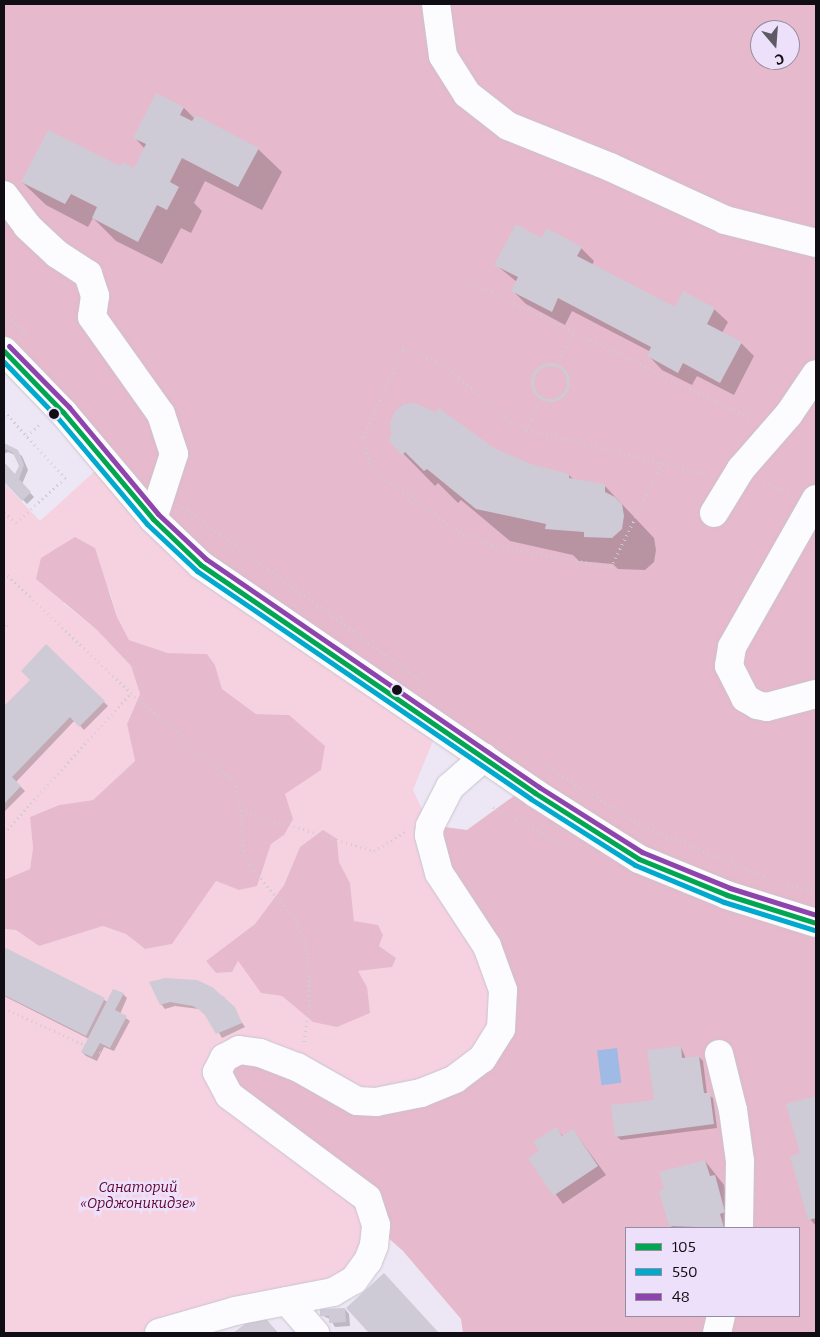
<!DOCTYPE html>
<html>
<head>
<meta charset="utf-8">
<style>
	body { margin:0 }
	#map { position:relative; width:820px; height:1337px; overflow:hidden; background:#ede6f4; font-family:Bitter,serif }
	div>[style] { position:absolute }
	[style*='--x'] { left:calc(var(--x)*1px); top:calc(var(--y)*1px); width:calc(var(--w)*1px); rotate:calc(var(--a)*1deg) }
	.green>* { inset:0; background:#f6d2e1 }
	.forest>* { inset:0; background:#e6b9cc }
	.water>* { inset:0; background:#9fbae5; transform-origin:0 0 }
	.shadow>* { inset:0; background:#0003 }
	.building>* { inset:0; background:#cecbd6 }
	.path>* { height:3px; margin-top:-1.5px; transform-origin:0; background:repeating-linear-gradient(90deg,#ceccd0 0 1px,transparent 0 5px) }
	.path>.ring { margin:-1.5px; padding:0; box-sizing:content-box; background:none; border:3px solid #ceccd0; border-radius:50% }
	.roads { filter:drop-shadow(0 0 1px #c9c4ce) drop-shadow(0 0 1px #c9c4ce) }
	.minor>* { height:28px; margin:-14px; padding:0 14px; transform-origin:14px; border-radius:14px; background:#fcfbfd }
	.major>* { height:28px; margin:-14px; padding:0 14px; transform-origin:14px; border-radius:14px; background:#fcfbfd }
	.bus-1>* { height:5px; margin:-2.5px; padding:0 2.5px; transform-origin:2.5px; border-radius:2.5px; background:#00a651 }
	.bus-2>* { height:5px; margin:-2.5px; padding:0 2.5px; transform-origin:2.5px; border-radius:2.5px; background:#00a9ce }
	.bus-3>* { height:5px; margin:-2.5px; padding:0 2.5px; transform-origin:2.5px; border-radius:2.5px; background:#8e44ad }
	.dots>* { width:14px; height:14px; translate:-50% -50%; box-sizing:border-box; border:2px solid #ede0fa; border-radius:50% }
	span { translate:-50% -50%; white-space:nowrap; text-align:center; line-height:1.15; -webkit-text-stroke:5px #ede0fa; paint-order:stroke }
	.park-label { font-size:14px; color:#5e032e; font-style:italic }
	.frame { position:absolute; inset:0; border:5px solid #110d15; pointer-events:none }
	.legend { position:absolute; left:625px; top:1227px; width:175px; height:90px; box-sizing:border-box; background:#ede0fa; border:1px solid #958c9e; margin:0; padding:6px 9px; list-style:none; font-size:15px; color:#110d15 }
	.legend li { display:flex; align-items:center; gap:10px; height:25px }
	.legend b { width:25px; border:1px solid #958c9e }
	.north { position:absolute; left:750px; top:20px; width:50px; height:50px; box-sizing:border-box; background:#ede0fa; border:1px solid #958c9e; border-radius:50%; rotate:162deg; font-size:14px; font-weight:700; line-height:20px; text-align:center; color:#110d15 }
	.north::after { content:''; display:block; margin:auto; width:18px; height:22px; background:#5e5963; clip-path:polygon(50% 0,100% 100%,50% 72%,0 100%) }
</style>
</head>
<body>
<div id="map">
	<div class="green">
		<div style="clip-path:polygon(evenodd,106px 461px,439px 726px,413px 790px,486px 947px,498px 1027px,376px 1224px,355px 1279px,158px 1333px,4px 1333px,4px 929px,16px 930px,39px 946px,103px 926px,126px 934px,145px 949px,172px 944px,216px 881px,239px 890px,257px 885px,271px 844px,284px 835px,285px 794px,299px 783px,289px 715px,256px 714px,222px 689px,215px 665px,207px 654px,168px 653px,129px 640px,117px 617px,109px 589px,63px 603px,97px 630px,131px 666px,140px 694px,127px 724px,135px 761px,93px 800px,59px 805px,30px 817px,33px 848px,30px 869px,4px 880px,4px 483px,40px 521px,106px 461px,337px 839px,339px 862px,350px 883px,354px 922px,378px 925px,379px 946px,390px 954px,392px 967px,357px 971px,313px 1022px,282px 996px,261px 993px,238px 961px,232px 972px,216px 973px,206px 961px,255px 924px,284px 885px,300px 847px,337px 839px)"></div>
	</div>
	<div class="forest">
		<div style="clip-path:polygon(evenodd,4px 4px,816px 4px,816px 1333px,463px 1333px,461px 1319px,403px 1251px,222px 1089px,239px 1049px,358px 1101px,481px 1058px,502px 991px,429px 825px,467px 830px,529px 785px,203px 564px,4px 357px,4px 4px,760px 30px,790px 30px,790px 60px,760px 60px,760px 30px,4px 4px,626px 1228px,799px 1228px,799px 1316px,626px 1316px,626px 1228px)"></div>
		<div style="clip-path:polygon(75px 537px,95px 548px,117px 617px,129px 640px,168px 653px,207px 654px,215px 665px,222px 689px,256px 714px,289px 715px,325px 746px,321px 770px,285px 794px,293px 819px,284px 835px,271px 844px,257px 886px,239px 890px,216px 881px,172px 944px,145px 949px,126px 934px,103px 926px,39px 946px,16px 930px,4px 929px,4px 880px,30px 869px,33px 848px,30px 817px,59px 805px,93px 800px,135px 761px,127px 724px,140px 694px,131px 666px,97px 630px,36px 579px,41px 558px)"></div>
		<div style="clip-path:polygon(323px 830px,337px 839px,339px 862px,350px 883px,354px 921px,378px 925px,383px 935px,379px 946px,396px 958px,392px 967px,358px 971px,367px 987px,370px 1013px,337px 1027px,313px 1022px,282px 996px,261px 993px,238px 961px,232px 972px,216px 973px,206px 961px,255px 924px,284px 885px,300px 847px)"></div>
	</div>
	<div class="water">
		<div style="left:617px;top:1048px;width:35px;height:20px;rotate:83deg"></div>
	</div>
	<div class="shadow">
		<div style="clip-path:polygon(184px 108px,195px 119px,258px 149px,282px 172px,262px 210px,205px 181px,194px 203px,202px 211px,191px 233px,181px 228px,162px 264px,116px 241px,93px 218px,88px 227px,46px 205px,22px 182px,120px 168px,135px 170px,145px 149px,135px 138px)"></div>
		<div style="clip-path:polygon(542px 239px,581px 248px,594px 261px,592px 265px,675px 309px,714px 309px,728px 322px,722px 333px,741px 343px,754px 356px,734px 395px,697px 376px,692px 385px,662px 370px,649px 356px,651px 352px,572px 311px,565px 325px,526px 304px,513px 291px,517px 282px,496px 265px)"></div>
		<div style="clip-path:polygon(390px 440px,494px 449px,531px 465px,569px 475px,574px 480px,604px 485px,654px 538px,656px 550px,654px 562px,645px 570px,618px 569px,613px 564px,579px 561px,573px 555px,510px 541px,461px 500px,458px 503px,438px 483px,435px 486px)"></div>
		<div style="clip-path:polygon(4px 444px,22px 456px,28px 470px,22px 484px,34px 497px,27px 504px,4px 480px,4px 464px,15px 476px,20px 466px,15px 455px,8px 452px,4px 454px)"></div>
		<div style="clip-path:polygon(46px 646px,108px 706px,84px 730px,75px 720px,16px 782px,25px 791px,4px 812px,4px 708px,31px 680px)"></div>
		<div style="clip-path:polygon(4px 949px,108px 1002px,123px 994px,127px 998px,120px 1014px,130px 1021px,114px 1051px,104px 1047px,97px 1061px,86px 1056px,82px 1052px,89px 1039px,4px 996px)"></div>
		<div style="clip-path:polygon(196px 981px,224px 997px,245px 1027px,222px 1038px,213px 1022px,199px 1009px,175px 1006px,165px 1009px,161px 1004px)"></div>
		<div style="clip-path:polygon(681px 1047px,686px 1059px,699px 1057px,703px 1061px,707px 1094px,713px 1098px,717px 1128px,621px 1140px,616px 1136px,655px 1101px)"></div>
		<div style="clip-path:polygon(816px 1097px,816px 1226px,810px 1219px,802px 1154px,788px 1105px)"></div>
		<div style="clip-path:polygon(556px 1129px,564px 1137px,573px 1130px,606px 1175px,563px 1204px,530px 1159px,541px 1152px)"></div>
		<div style="clip-path:polygon(705px 1161px,724px 1185px,734px 1221px,730px 1228px,673px 1228px,670px 1225px)"></div>
		<div style="clip-path:polygon(392px 1284px,438px 1333px,370px 1333px,348px 1308px)"></div>
		<div style="clip-path:polygon(345px 1309px,349px 1314px,350px 1326px,335px 1327px,330px 1319px,321px 1315px)"></div>
		<div style="clip-path:polygon(261px 1314px,278px 1333px,235px 1333px)"></div>
	</div>
	<div class="building">
		<div style="clip-path:polygon(156px 93px,184px 107px,180px 115px,192px 121px,196px 115px,259px 148px,238px 187px,182px 158px,170px 182px,179px 187px,167px 210px,157px 205px,138px 242px,92px 218px,97px 207px,71px 194px,65px 204px,21px 182px,48px 130px,120px 166px,122px 162px,134px 168px,146px 144px,133px 138px)"></div>
		<div style="clip-path:polygon(516px 224px,541px 238px,547px 228px,582px 247px,577px 256px,675px 307px,683px 291px,715px 308px,707px 324px,742px 342px,720px 383px,683px 363px,678px 373px,647px 356px,651px 347px,558px 298px,552px 312px,511px 291px,518px 277px,494px 265px)"></div>
		<div style="clip-path:polygon(415px 403px,435px 412px,439px 408px,494px 448px,531px 464px,569px 474px,569px 478px,605px 484px,605px 492px,615px 497px,622px 504px,624px 516px,622px 529px,612px 538px,584px 537px,584px 532px,545px 529px,546px 524px,476px 509px,427px 469px,424px 471px,405px 452px,402px 455px,388px 440px,391px 437px,390px 422px,395px 411px,404px 404px)"></div>
		<div style="clip-path:polygon(4px 443px,18px 450px,24px 465px,19px 479px,31px 492px,22px 501px,4px 482px,4px 462px,15px 474px,19px 466px,13px 453px,4px 448px)"></div>
		<div style="clip-path:polygon(46px 644px,105px 701px,79px 727px,70px 717px,12px 777px,21px 786px,4px 804px,4px 706px,30px 680px,21px 671px)"></div>
		<div style="clip-path:polygon(4px 947px,105px 998px,86px 1036px,4px 995px)"></div>
		<div style="clip-path:polygon(165px 978px,197px 980px,212px 987px,235px 1007px,242px 1023px,216px 1034px,203px 1012px,193px 1006px,170px 1002px,160px 1005px,149px 982px)"></div>
		<div style="clip-path:polygon(113px 989px,124px 993px,115px 1010px,127px 1016px,110px 1048px,100px 1043px,92px 1057px,81px 1052px)"></div>
		<div style="clip-path:polygon(681px 1046px,682px 1058px,699px 1056px,704px 1093px,710px 1093px,714px 1124px,615px 1137px,611px 1105px,654px 1100px,647px 1050px)"></div>
		<div style="clip-path:polygon(816px 1096px,816px 1218px,808px 1220px,790px 1156px,800px 1153px,786px 1104px)"></div>
		<div style="clip-path:polygon(556px 1127px,562px 1136px,573px 1129px,598px 1166px,553px 1196px,528px 1158px,539px 1151px,533px 1142px)"></div>
		<div style="clip-path:polygon(705px 1160px,710px 1176px,715px 1175px,725px 1212px,720px 1214px,724px 1228px,669px 1226px,659px 1191px,664px 1189px,659px 1172px)"></div>
		<div style="clip-path:polygon(384px 1273px,439px 1333px,369px 1333px,346px 1308px)"></div>
		<div style="clip-path:polygon(345px 1308px,346px 1322px,329px 1323px,329px 1316px,320px 1316px,320px 1309px)"></div>
		<div style="clip-path:polygon(261px 1312px,277px 1333px,233px 1333px)"></div>
	</div>
	<div class="path">
		<div style="--x:469;--y:281;--w:314;--a:25.9"></div>
		<div style="--x:4;--y:312;--w:32;--a:44"></div>
		<div class="ring" style="left:532px;top:364px;width:33px;height:33px"></div>
		<div style="--x:556;--y:365;--w:37;--a:-63"></div>
		<div style="--x:4;--y:411;--w:91;--a:47.7"></div>
		<div style="--x:65;--y:478;--w:67;--a:137.4"></div>
		<div style="--x:16;--y:523;--w:16;--a:-137"></div>
		<div style="--x:527;--y:429;--w:34;--a:-64"></div>
		<div style="--x:27;--y:436;--w:16;--a:-43"></div>
		<div style="--x:662;--y:463;--w:116;--a:116.1"></div>
		<div style="--x:611;--y:567;--w:121;--a:-169.5"></div>
		<div style="--x:492;--y:545;--w:34;--a:-159"></div>
		<div style="--x:460;--y:533;--w:110;--a:-143.9"></div>
		<div style="--x:371;--y:468;--w:32;--a:-104"></div>
		<div style="--x:363;--y:437;--w:98;--a:-65.8"></div>
		<div style="--x:403;--y:348;--w:40;--a:21"></div>
		<div style="--x:440;--y:362;--w:92;--a:40.6"></div>
		<div style="--x:510;--y:422;--w:18;--a:22"></div>
		<div style="--x:527;--y:429;--w:188;--a:14.2"></div>
		<div style="--x:764;--y:481;--w:28;--a:26"></div>
		<div style="--x:183;--y:507;--w:301;--a:36.1"></div>
		<div style="--x:4;--y:572;--w:175;--a:43.6"></div>
		<div style="--x:131;--y:693;--w:135;--a:40.5"></div>
		<div style="--x:234;--y:781;--w:30;--a:76"></div>
		<div style="--x:241;--y:810;--w:41;--a:87.2"></div>
		<div style="--x:243;--y:851;--w:23;--a:61"></div>
		<div style="--x:254;--y:871;--w:61;--a:49"></div>
		<div style="--x:294;--y:917;--w:23;--a:65"></div>
		<div style="--x:304;--y:938;--w:27;--a:80"></div>
		<div style="--x:309;--y:965;--w:41;--a:90"></div>
		<div style="--x:309;--y:1006;--w:37;--a:98"></div>
		<div style="--x:4;--y:622;--w:4;--a:45"></div>
		<div style="--x:7;--y:625;--w:5;--a:127"></div>
		<div style="--x:541;--y:763;--w:120;--a:31.7"></div>
		<div style="--x:643;--y:826;--w:144;--a:22.5"></div>
		<div style="--x:493;--y:807;--w:81;--a:27.8"></div>
		<div style="--x:241;--y:810;--w:139;--a:17.1"></div>
		<div style="--x:374;--y:851;--w:36;--a:-32"></div>
		<div style="--x:4;--y:833;--w:189;--a:-47.8"></div>
		<div style="--x:782;--y:883;--w:35;--a:12"></div>
		<div style="--x:4;--y:1008;--w:106;--a:24.6"></div>
	</div>
	<div class="roads">
		<div class="minor">
			<div style="--x:436;--y:4;--w:52;--a:82.3"></div>
			<div style="--x:443;--y:56;--w:45;--a:57.7"></div>
			<div style="--x:467;--y:94;--w:52;--a:38"></div>
			<div style="--x:508;--y:126;--w:110;--a:21.9"></div>
			<div style="--x:610;--y:167;--w:127;--a:24.7"></div>
			<div style="--x:725;--y:220;--w:94;--a:14.2"></div>
			<div style="--x:4;--y:195;--w:39;--a:53"></div>
			<div style="--x:27;--y:226;--w:41;--a:43"></div>
			<div style="--x:57;--y:254;--w:37;--a:33"></div>
			<div style="--x:88;--y:274;--w:23;--a:72"></div>
			<div style="--x:95;--y:296;--w:21;--a:98"></div>
			<div style="--x:92;--y:317;--w:119;--a:54.6"></div>
			<div style="--x:161;--y:414;--w:42;--a:72"></div>
			<div style="--x:174;--y:454;--w:68;--a:107.9"></div>
			<div style="--x:816;--y:499;--w:170;--a:119.6"></div>
			<div style="--x:732;--y:647;--w:19;--a:99"></div>
			<div style="--x:729;--y:666;--w:36;--a:63"></div>
			<div style="--x:745;--y:698;--w:14;--a:30"></div>
			<div style="--x:757;--y:705;--w:10;--a:11"></div>
			<div style="--x:767;--y:707;--w:51;--a:-14.9"></div>
			<div style="--x:714;--y:513;--w:52;--a:-58.5"></div>
			<div style="--x:741;--y:469;--w:73;--a:-48.9"></div>
			<div style="--x:789;--y:414;--w:48;--a:-56"></div>
			<div style="--x:719;--y:1054;--w:58;--a:76"></div>
			<div style="--x:733;--y:1110;--w:51;--a:82.2"></div>
			<div style="--x:740;--y:1161;--w:67;--a:90.9"></div>
			<div style="--x:287;--y:1301;--w:43;--a:48.8"></div>
			<div style="--x:159;--y:1333;--w:79;--a:-16.1"></div>
			<div style="--x:235;--y:1311;--w:100;--a:-11"></div>
			<div style="--x:333;--y:1292;--w:24;--a:-30"></div>
			<div style="--x:354;--y:1280;--w:24;--a:-54"></div>
			<div style="--x:368;--y:1261;--w:17;--a:-69"></div>
			<div style="--x:374;--y:1245;--w:20;--a:-84"></div>
			<div style="--x:376;--y:1225;--w:28;--a:-108"></div>
			<div style="--x:367;--y:1198;--w:172;--a:-143.3"></div>
			<div style="--x:229;--y:1095;--w:26;--a:-118"></div>
			<div style="--x:217;--y:1072;--w:16;--a:-63"></div>
			<div style="--x:224;--y:1058;--w:17;--a:-28"></div>
			<div style="--x:239;--y:1050;--w:21;--a:8"></div>
			<div style="--x:260;--y:1053;--w:40;--a:21"></div>
			<div style="--x:297;--y:1067;--w:69;--a:29.5"></div>
			<div style="--x:357;--y:1101;--w:19;--a:3"></div>
			<div style="--x:376;--y:1102;--w:46;--a:-11.3"></div>
			<div style="--x:421;--y:1093;--w:37;--a:-22"></div>
			<div style="--x:455;--y:1079;--w:34;--a:-37"></div>
			<div style="--x:482;--y:1059;--w:36;--a:-58"></div>
			<div style="--x:501;--y:1029;--w:39;--a:-87"></div>
			<div style="--x:503;--y:990;--w:47;--a:-110"></div>
			<div style="--x:487;--y:946;--w:87;--a:-123.3"></div>
			<div style="--x:439;--y:873;--w:39;--a:-105"></div>
			<div style="--x:429;--y:835;--w:9;--a:-84"></div>
			<div style="--x:430;--y:826;--w:44;--a:-62.9"></div>
			<div style="--x:450;--y:787;--w:45;--a:-41.4"></div>
			<div style="--x:717;--y:1333;--w:17;--a:-77"></div>
		</div>
		<div class="major">
			<div style="--x:4;--y:351;--w:85;--a:46"></div>
			<div style="--x:63;--y:412;--w:140;--a:49.9"></div>
			<div style="--x:153;--y:519;--w:66;--a:43.8"></div>
			<div style="--x:201;--y:565;--w:404;--a:34.3"></div>
			<div style="--x:535;--y:793;--w:123;--a:32.4"></div>
			<div style="--x:639;--y:859;--w:95;--a:22.2"></div>
			<div style="--x:727;--y:895;--w:93;--a:17.5"></div>
		</div>
	</div>
	<div class="bus-1">
		<div style="--x:4;--y:351;--w:85;--a:46"></div>
		<div style="--x:63;--y:412;--w:140;--a:49.9"></div>
		<div style="--x:153;--y:519;--w:66;--a:43.8"></div>
		<div style="--x:201;--y:565;--w:404;--a:34.3"></div>
		<div style="--x:535;--y:793;--w:123;--a:32.4"></div>
		<div style="--x:639;--y:859;--w:95;--a:22.2"></div>
		<div style="--x:727;--y:895;--w:93;--a:17.5"></div>
	</div>
	<div class="bus-2">
		<div style="--x:4;--y:362;--w:76;--a:46.1"></div>
		<div style="--x:57;--y:417;--w:140;--a:49.9"></div>
		<div style="--x:147;--y:524;--w:69;--a:43.2"></div>
		<div style="--x:197;--y:571;--w:404;--a:34.3"></div>
		<div style="--x:531;--y:799;--w:123;--a:32.4"></div>
		<div style="--x:635;--y:865;--w:96;--a:22.6"></div>
		<div style="--x:724;--y:902;--w:94;--a:17.3"></div>
	</div>
	<div class="bus-3">
		<div style="--x:9;--y:346;--w:86;--a:45.5"></div>
		<div style="--x:69;--y:407;--w:139;--a:50.2"></div>
		<div style="--x:158;--y:514;--w:66;--a:43.2"></div>
		<div style="--x:206;--y:559;--w:404;--a:34.4"></div>
		<div style="--x:539;--y:787;--w:122;--a:32.3"></div>
		<div style="--x:642;--y:852;--w:95;--a:22.2"></div>
		<div style="--x:730;--y:888;--w:90;--a:17.4"></div>
	</div>
	<div class="dots">
		<div style="left:54px;top:414px;background:#110d15"></div>
		<div style="left:397px;top:690px;background:#110d15"></div>
	</div>
	<div class="park-label">
		<span style="left:138px;top:1196px">Санаторий<br>«Орджоникидзе»</span>
	</div>
	<div class="frame"></div>
	<ul class="legend">
	<li><b style="height:6px;background:#00a651"></b>105</li>
	<li><b style="height:6px;background:#00a9ce"></b>550</li>
	<li><b style="height:6px;background:#8e44ad"></b>48</li>
	</ul>
	<div class="north">С</div>
</div>
</body>
</html>
